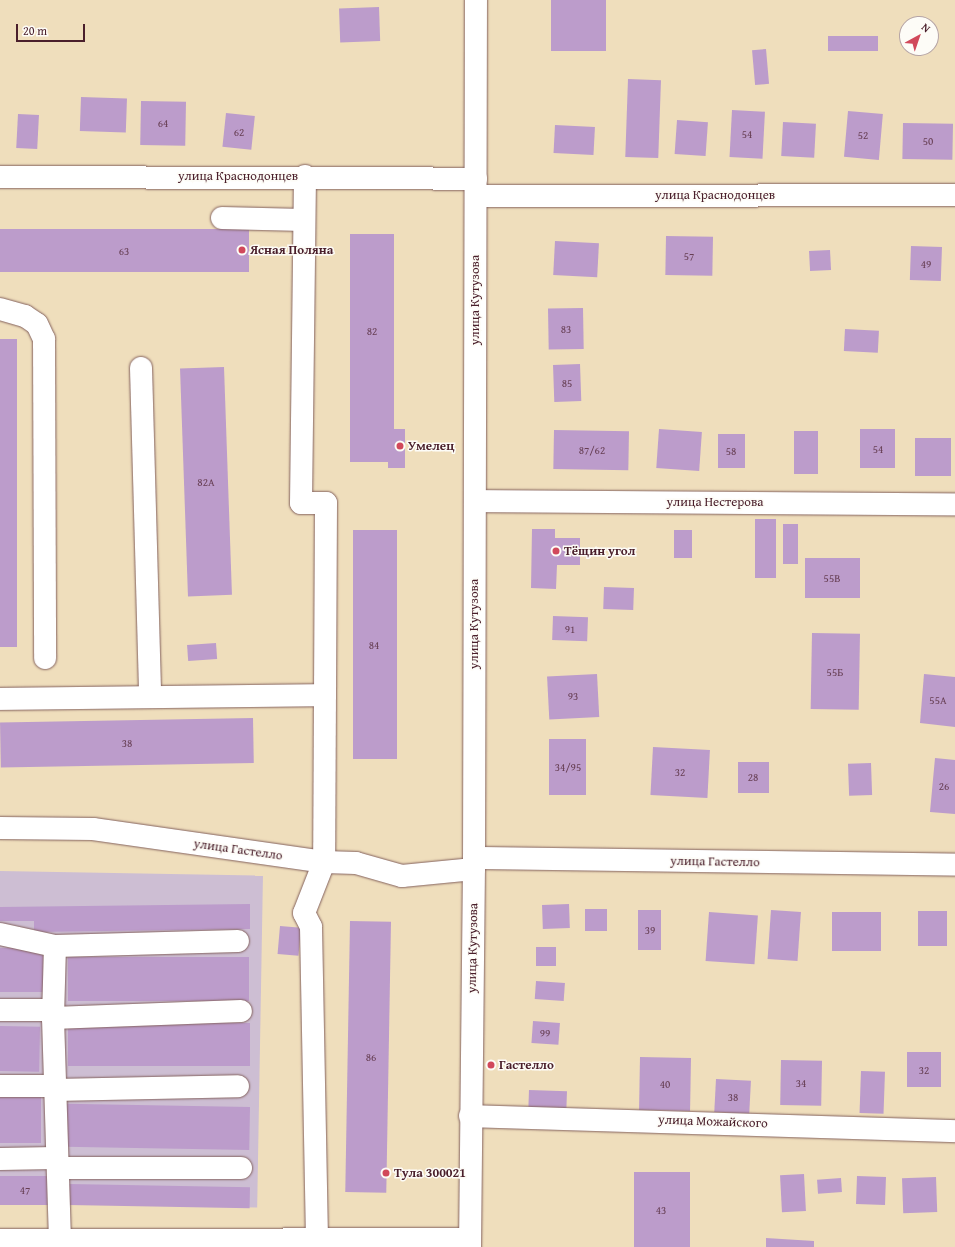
<!DOCTYPE html>
<html>
<head>
<meta charset="utf-8">
<style>
	body { margin:0 }
	#map { position:relative; width:955px; height:1247px; overflow:hidden; background:#efdebc; font-family:"Gentium Book Plus",serif }
	div>[style] { position:absolute }
	[style*='--x'] { left:calc(var(--x)*1px); top:calc(var(--y)*1px); width:calc(var(--w)*1px); rotate:calc(var(--a)*1deg) }
	.industrial>* { inset:0; background:#cdbed3; transform-origin:0 0 }
	.building>* { inset:0; background:#bc9ccb; transform-origin:0 0 }
	.roads { filter:drop-shadow(0 0 1px #84625e) drop-shadow(0 0 1px #84625e) }
	.minor>* { height:22px; margin:-11px; padding:0 11px; transform-origin:11px; border-radius:11px; background:#fff }
	.major>* { height:22px; margin:-11px; padding:0 11px; transform-origin:11px; border-radius:11px; background:#fff }
	.dots>* { width:11px; height:11px; translate:-50% -50%; box-sizing:border-box; border:2px solid #fdfcf7; border-radius:50% }
	span { translate:-50% -50%; white-space:nowrap; text-align:center; line-height:1.15; -webkit-text-stroke:3px #fdfcf7; paint-order:stroke }
	.number-label { font-size:11px; color:#663e53 }
	.number-label span { -webkit-text-stroke-width:0 }
	.street-label { font-size:13px; color:#4a1f2b }
	.poi-label { font-size:13px; color:#4a1f2b; font-weight:700 }
	.left { translate:0 -50%; text-align:left }
	.north { position:absolute; left:899px; top:16px; width:40px; height:40px; box-sizing:border-box; background:#fdfcf7; border:1px solid #b5a4a5; border-radius:50%; rotate:40deg; font-size:11px; font-weight:700; line-height:16px; text-align:center; color:#4a1f2b }
	.north::after { content:''; display:block; margin:auto; width:14px; height:18px; background:#d1495b; clip-path:polygon(50% 0,100% 100%,50% 72%,0 100%) }
	.scale { position:absolute; left:16px; top:24px; width:69px; height:18px; box-sizing:border-box; border:2px solid #4a1f2b; border-top:0; padding-left:5px; font-size:12px; line-height:14px; white-space:nowrap; color:#4a1f2b; -webkit-text-stroke:3px #fdfcf7; paint-order:stroke }
</style>
</head>
<body>
<div id="map">
	<div class="industrial">
		<div style="left:0;top:871px;width:263px;height:332px;rotate:1deg"></div>
	</div>
	<div class="building">
		<div style="left:551px;top:0;width:55px;height:51px"></div>
		<div style="left:379px;top:7px;width:34px;height:40px;rotate:88deg"></div>
		<div style="left:878px;top:36px;width:15px;height:50px;rotate:90deg"></div>
		<div style="left:766px;top:49px;width:35px;height:14px;rotate:85deg"></div>
		<div style="left:628px;top:79px;width:33px;height:78px;rotate:2deg"></div>
		<div style="left:81px;top:97px;width:46px;height:34px;rotate:2deg"></div>
		<div style="left:141px;top:101px;width:45px;height:44px;rotate:1deg"></div>
		<div style="left:732px;top:110px;width:33px;height:47px;rotate:3deg"></div>
		<div style="left:848px;top:111px;width:35px;height:46px;rotate:5deg"></div>
		<div style="left:226px;top:113px;width:29px;height:34px;rotate:6deg"></div>
		<div style="left:18px;top:114px;width:21px;height:34px;rotate:3deg"></div>
		<div style="left:677px;top:120px;width:31px;height:34px;rotate:4deg"></div>
		<div style="left:783px;top:122px;width:33px;height:34px;rotate:3deg"></div>
		<div style="left:903px;top:123px;width:50px;height:36px;rotate:1deg"></div>
		<div style="left:555px;top:125px;width:40px;height:28px;rotate:3deg"></div>
		<div style="left:0;top:229px;width:249px;height:43px"></div>
		<div style="clip-path:polygon(350px 234px,394px 234px,394px 429px,405px 429px,405px 468px,388px 468px,388px 462px,350px 462px)"></div>
		<div style="left:666px;top:236px;width:47px;height:39px;rotate:1deg"></div>
		<div style="left:555px;top:241px;width:44px;height:34px;rotate:3deg"></div>
		<div style="left:911px;top:246px;width:31px;height:34px;rotate:2deg"></div>
		<div style="left:830px;top:250px;width:20px;height:21px;rotate:87deg"></div>
		<div style="left:583px;top:308px;width:41px;height:35px;rotate:89deg"></div>
		<div style="left:845px;top:329px;width:34px;height:22px;rotate:3deg"></div>
		<div style="left:0;top:339px;width:17px;height:308px"></div>
		<div style="left:580px;top:364px;width:37px;height:27px;rotate:88deg"></div>
		<div style="left:224px;top:367px;width:228px;height:44px;rotate:88deg"></div>
		<div style="left:659px;top:429px;width:43px;height:39px;rotate:4deg"></div>
		<div style="left:860px;top:429px;width:35px;height:39px"></div>
		<div style="left:554px;top:430px;width:75px;height:39px;rotate:1deg"></div>
		<div style="left:794px;top:431px;width:24px;height:43px"></div>
		<div style="left:718px;top:434px;width:27px;height:34px"></div>
		<div style="left:915px;top:438px;width:36px;height:38px"></div>
		<div style="left:755px;top:519px;width:21px;height:59px"></div>
		<div style="left:783px;top:524px;width:15px;height:40px"></div>
		<div style="clip-path:polygon(532px 529px,555px 529px,555px 538px,580px 538px,580px 565px,557px 565px,556px 589px,531px 588px)"></div>
		<div style="left:353px;top:530px;width:44px;height:229px"></div>
		<div style="left:674px;top:530px;width:18px;height:28px"></div>
		<div style="left:805px;top:558px;width:55px;height:40px"></div>
		<div style="left:604px;top:587px;width:30px;height:22px;rotate:2deg"></div>
		<div style="left:553px;top:616px;width:35px;height:24px;rotate:2deg"></div>
		<div style="left:812px;top:633px;width:48px;height:76px;rotate:1deg"></div>
		<div style="left:216px;top:643px;width:16px;height:29px;rotate:86deg"></div>
		<div style="left:597px;top:674px;width:43px;height:50px;rotate:87deg"></div>
		<div style="clip-path:polygon(924px 674px,955px 677px,955px 727px,920px 723px)"></div>
		<div style="left:253px;top:718px;width:45px;height:253px;rotate:89deg"></div>
		<div style="left:549px;top:739px;width:37px;height:56px"></div>
		<div style="left:653px;top:747px;width:57px;height:48px;rotate:3deg"></div>
		<div style="clip-path:polygon(935px 758px,955px 760px,955px 814px,930px 812px)"></div>
		<div style="left:738px;top:762px;width:31px;height:31px"></div>
		<div style="left:871px;top:763px;width:32px;height:23px;rotate:88deg"></div>
		<div style="clip-path:polygon(250px 904px,250px 929px,34px 932px,34px 921px,0 921px,0 907px)"></div>
		<div style="left:569px;top:904px;width:24px;height:27px;rotate:88deg"></div>
		<div style="left:585px;top:909px;width:22px;height:22px"></div>
		<div style="left:638px;top:910px;width:23px;height:40px"></div>
		<div style="left:771px;top:910px;width:30px;height:49px;rotate:4deg"></div>
		<div style="left:918px;top:911px;width:29px;height:35px"></div>
		<div style="left:709px;top:912px;width:49px;height:49px;rotate:4deg"></div>
		<div style="left:832px;top:912px;width:49px;height:39px"></div>
		<div style="left:350px;top:921px;width:41px;height:271px;rotate:1deg"></div>
		<div style="left:280px;top:926px;width:21px;height:28px;rotate:5deg"></div>
		<div style="left:536px;top:947px;width:20px;height:19px"></div>
		<div style="left:0;top:948px;width:43px;height:44px"></div>
		<div style="left:249px;top:957px;width:44px;height:181px;rotate:90deg"></div>
		<div style="left:536px;top:981px;width:29px;height:18px;rotate:4deg"></div>
		<div style="left:533px;top:1021px;width:27px;height:22px;rotate:4deg"></div>
		<div style="left:250px;top:1023px;width:43px;height:182px;rotate:90deg"></div>
		<div style="left:0;top:1026px;width:40px;height:45px;rotate:1deg"></div>
		<div style="left:907px;top:1052px;width:34px;height:35px"></div>
		<div style="left:640px;top:1057px;width:51px;height:53px;rotate:1deg"></div>
		<div style="left:781px;top:1060px;width:41px;height:45px;rotate:1deg"></div>
		<div style="left:861px;top:1071px;width:24px;height:42px;rotate:2deg"></div>
		<div style="left:716px;top:1079px;width:35px;height:33px;rotate:3deg"></div>
		<div style="left:529px;top:1090px;width:38px;height:17px;rotate:2deg"></div>
		<div style="left:41px;top:1097px;width:46px;height:41px;rotate:90deg"></div>
		<div style="left:250px;top:1107px;width:43px;height:184px;rotate:91deg"></div>
		<div style="left:634px;top:1172px;width:56px;height:75px"></div>
		<div style="left:804px;top:1174px;width:37px;height:24px;rotate:87deg"></div>
		<div style="left:0;top:1176px;width:51px;height:29px"></div>
		<div style="left:857px;top:1176px;width:29px;height:28px;rotate:2deg"></div>
		<div style="left:936px;top:1177px;width:35px;height:34px;rotate:88deg"></div>
		<div style="left:841px;top:1178px;width:14px;height:24px;rotate:86deg"></div>
		<div style="left:69px;top:1184px;width:181px;height:21px;rotate:1deg"></div>
		<div style="clip-path:polygon(766px 1238px,814px 1241px,814px 1247px,766px 1247px)"></div>
	</div>
	<div class="roads">
		<div class="minor">
			<div style="--x:305;--y:176;--w:327;--a:90.7"></div>
			<div style="--x:301;--y:503;--w:25;--a:0"></div>
			<div style="--x:326;--y:503;--w:359;--a:90.3"></div>
			<div style="--x:324;--y:862;--w:55;--a:111.4"></div>
			<div style="--x:304;--y:913;--w:16;--a:63"></div>
			<div style="--x:311;--y:927;--w:315;--a:88.9"></div>
			<div style="--x:0;--y:177;--w:476;--a:0.2"></div>
			<div style="--x:476;--y:196;--w:479;--a:-0.1"></div>
			<div style="--x:222;--y:218;--w:81;--a:1.4"></div>
			<div style="--x:0;--y:309;--w:26;--a:16"></div>
			<div style="--x:25;--y:316;--w:14;--a:34"></div>
			<div style="--x:37;--y:324;--w:17;--a:65"></div>
			<div style="--x:44;--y:339;--w:319;--a:89.8"></div>
			<div style="--x:141;--y:368;--w:329;--a:88.4"></div>
			<div style="--x:475;--y:501;--w:480;--a:0.4"></div>
			<div style="--x:0;--y:699;--w:325;--a:-0.7"></div>
			<div style="--x:0;--y:828;--w:93;--a:0.6"></div>
			<div style="--x:93;--y:829;--w:233;--a:8.1"></div>
			<div style="--x:324;--y:862;--w:32;--a:2"></div>
			<div style="--x:356;--y:863;--w:48;--a:15.8"></div>
			<div style="--x:402;--y:876;--w:72;--a:-5.6"></div>
			<div style="--x:474;--y:858;--w:481;--a:0.8"></div>
			<div style="--x:0;--y:934;--w:56;--a:12.3"></div>
			<div style="--x:55;--y:946;--w:183;--a:-1.6"></div>
			<div style="--x:55;--y:946;--w:72;--a:91.6"></div>
			<div style="--x:53;--y:1018;--w:229;--a:88.2"></div>
			<div style="--x:0;--y:1010;--w:52;--a:0"></div>
			<div style="--x:53;--y:1018;--w:188;--a:-2.1"></div>
			<div style="--x:0;--y:1086;--w:55;--a:0"></div>
			<div style="--x:54;--y:1090;--w:184;--a:-1.2"></div>
			<div style="--x:470;--y:1116;--w:485;--a:1.8"></div>
			<div style="--x:0;--y:1159;--w:55;--a:-1"></div>
			<div style="--x:59;--y:1168;--w:182;--a:0"></div>
			<div style="--x:0;--y:1240;--w:470;--a:-0.1"></div>
		</div>
		<div class="major">
			<div style="--x:470;--y:1247;--w:378;--a:-89.4"></div>
			<div style="--x:474;--y:869;--w:869;--a:-89.87"></div>
		</div>
	</div>
	<div class="dots">
		<div style="left:242px;top:250px;background:#d1495b"></div>
		<div style="left:400px;top:446px;background:#d1495b"></div>
		<div style="left:556px;top:551px;background:#d1495b"></div>
		<div style="left:491px;top:1065px;background:#d1495b"></div>
		<div style="left:386px;top:1173px;background:#d1495b"></div>
	</div>
	<div class="number-label">
		<span style="left:163px;top:123px">64</span>
		<span style="left:239px;top:132px">62</span>
		<span style="left:747px;top:134px">54</span>
		<span style="left:863px;top:135px">52</span>
		<span style="left:928px;top:141px">50</span>
		<span style="left:124px;top:251px">63</span>
		<span style="left:689px;top:256px">57</span>
		<span style="left:926px;top:264px">49</span>
		<span style="left:566px;top:329px">83</span>
		<span style="left:372px;top:331px">82</span>
		<span style="left:567px;top:383px">85</span>
		<span style="left:878px;top:449px">54</span>
		<span style="left:592px;top:450px">87/62</span>
		<span style="left:731px;top:451px">58</span>
		<span style="left:206px;top:482px">82А</span>
		<span style="left:832px;top:578px">55В</span>
		<span style="left:570px;top:629px">91</span>
		<span style="left:374px;top:645px">84</span>
		<span style="left:835px;top:672px">55Б</span>
		<span style="left:573px;top:696px">93</span>
		<span style="left:938px;top:700px">55А</span>
		<span style="left:127px;top:743px">38</span>
		<span style="left:568px;top:767px">34/95</span>
		<span style="left:680px;top:772px">32</span>
		<span style="left:753px;top:777px">28</span>
		<span style="left:944px;top:786px">26</span>
		<span style="left:650px;top:930px">39</span>
		<span style="left:545px;top:1033px">99</span>
		<span style="left:371px;top:1057px">86</span>
		<span style="left:924px;top:1070px">32</span>
		<span style="left:801px;top:1083px">34</span>
		<span style="left:665px;top:1084px">40</span>
		<span style="left:733px;top:1097px">38</span>
		<span style="left:25px;top:1190px">47</span>
		<span style="left:661px;top:1210px">43</span>
	</div>
	<div class="street-label">
		<span style="left:238px;top:176px">улица Краснодонцев</span>
		<span style="left:715px;top:195px">улица Краснодонцев</span>
		<span style="left:475px;top:300px;rotate:-90deg">улица Кутузова</span>
		<span style="left:715px;top:502px">улица Нестерова</span>
		<span style="left:474px;top:624px;rotate:-90deg">улица Кутузова</span>
		<span style="left:238px;top:850px;rotate:8deg">улица Гастелло</span>
		<span style="left:715px;top:862px;rotate:1deg">улица Гастелло</span>
		<span style="left:473px;top:948px;rotate:-89deg">улица Кутузова</span>
		<span style="left:713px;top:1122px;rotate:2deg">улица Можайского</span>
	</div>
	<div class="poi-label">
		<span class="left" style="left:250px;top:250px">Ясная Поляна</span>
		<span class="left" style="left:408px;top:446px">Умелец</span>
		<span class="left" style="left:564px;top:551px">Тёщин угол</span>
		<span class="left" style="left:499px;top:1065px">Гастелло</span>
		<span class="left" style="left:394px;top:1173px">Тула 300021</span>
	</div>
	<div class="north">N</div>
	<div class="scale">20 m</div>
</div>
</body>
</html>
